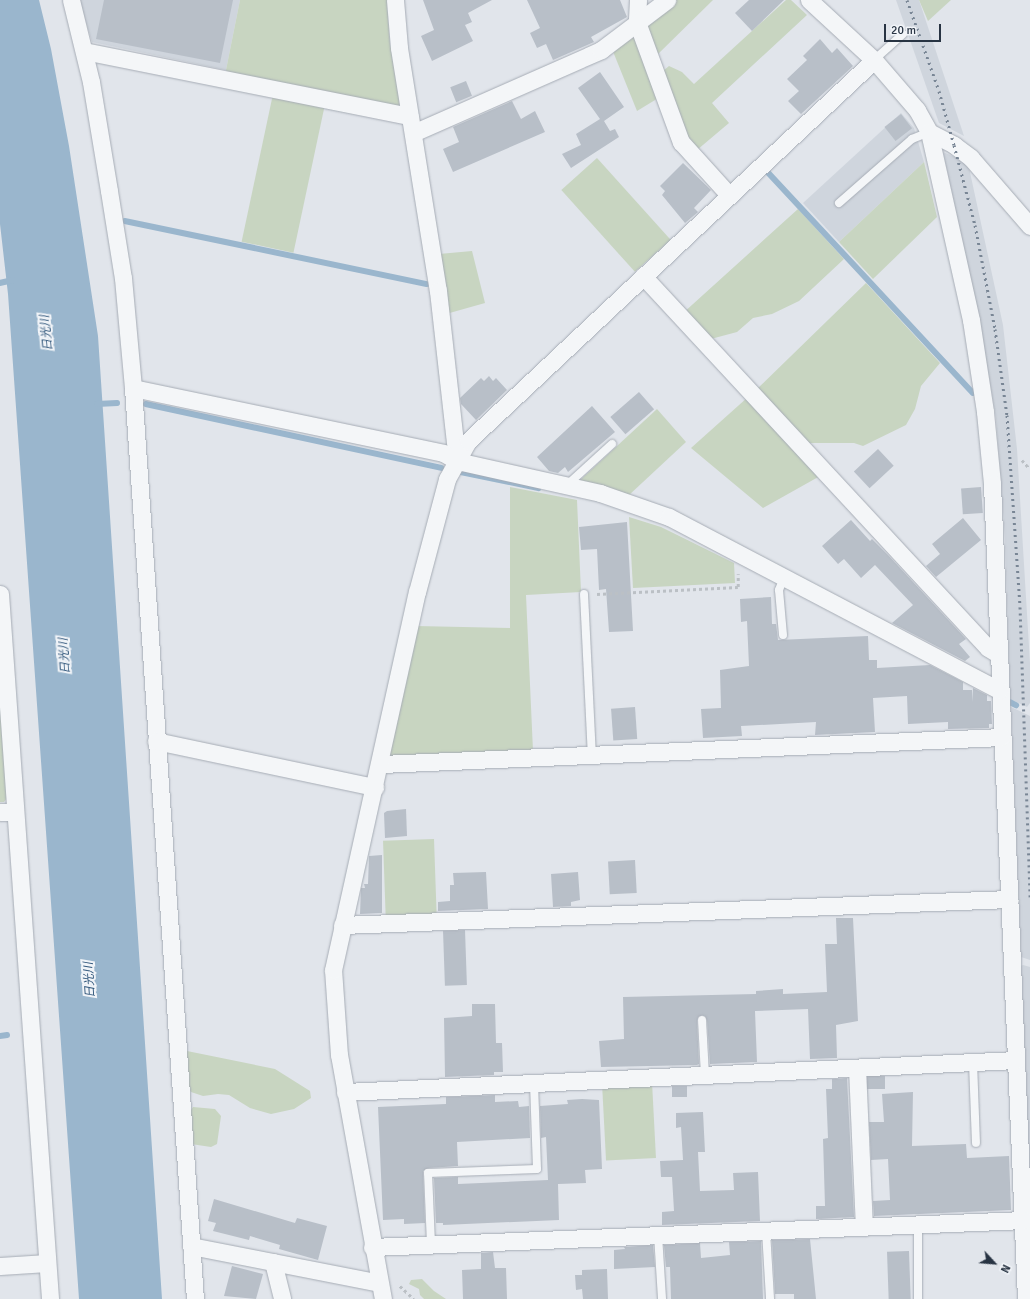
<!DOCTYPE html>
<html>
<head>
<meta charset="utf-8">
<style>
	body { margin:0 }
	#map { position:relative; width:1030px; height:1299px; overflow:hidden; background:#e1e5eb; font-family:Signika,"Noto Sans JP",sans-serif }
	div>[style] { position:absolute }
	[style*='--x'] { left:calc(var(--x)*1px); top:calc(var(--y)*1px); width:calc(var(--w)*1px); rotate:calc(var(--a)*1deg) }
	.built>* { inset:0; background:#cfd5dd }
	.green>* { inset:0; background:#c8d5c1; transform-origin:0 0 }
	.water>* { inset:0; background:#9ab6cd }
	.stream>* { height:5.5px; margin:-2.75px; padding:0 2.75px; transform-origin:2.75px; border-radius:2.75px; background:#9ab6cd }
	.building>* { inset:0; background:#b8bfc8; transform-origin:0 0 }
	.path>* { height:2.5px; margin-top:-1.25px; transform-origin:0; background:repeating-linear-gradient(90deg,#bbc0c5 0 3px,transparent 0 6px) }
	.roads { filter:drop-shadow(0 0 1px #a6acb5) drop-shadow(0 0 1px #a6acb5) }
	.lane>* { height:8px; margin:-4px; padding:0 4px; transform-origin:4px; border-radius:4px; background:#f4f6f8 }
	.street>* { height:17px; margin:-8.5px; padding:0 8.5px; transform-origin:8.5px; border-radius:8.5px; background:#f4f6f8 }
	.rail>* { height:3px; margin-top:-1.5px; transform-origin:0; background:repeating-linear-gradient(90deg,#798695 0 2px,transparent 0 6px) }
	span { translate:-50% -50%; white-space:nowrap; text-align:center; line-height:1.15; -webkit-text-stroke:4px #f1f4f8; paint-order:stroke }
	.water-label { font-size:12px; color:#2f557a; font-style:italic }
	.north { position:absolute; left:974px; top:1243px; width:40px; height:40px; -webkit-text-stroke:3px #f1f4f8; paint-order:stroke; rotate:116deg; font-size:11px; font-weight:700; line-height:16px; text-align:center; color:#283443 }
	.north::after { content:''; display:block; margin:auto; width:14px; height:18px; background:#283443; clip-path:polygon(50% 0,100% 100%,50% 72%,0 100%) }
	.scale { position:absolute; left:884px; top:24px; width:57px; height:18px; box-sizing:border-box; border:2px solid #283443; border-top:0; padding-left:5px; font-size:12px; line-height:14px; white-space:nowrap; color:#283443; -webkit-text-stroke:3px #f1f4f8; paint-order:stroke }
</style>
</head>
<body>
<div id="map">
	<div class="built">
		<div style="clip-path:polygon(79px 0,240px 0,226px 70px,92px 42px)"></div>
		<div style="clip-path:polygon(896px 0,919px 0,964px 136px,939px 123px)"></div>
		<div style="clip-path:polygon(901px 113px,914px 128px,924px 162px,839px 242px,803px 203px)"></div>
		<div style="clip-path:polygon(943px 152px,968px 163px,1003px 325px,1017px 449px,1030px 663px,1030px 703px,1027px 707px,1010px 699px,1005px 539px,996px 418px,978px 314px)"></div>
		<div style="clip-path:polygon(1011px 707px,1030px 716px,1030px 960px,1021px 957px)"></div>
		<div style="clip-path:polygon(1023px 965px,1030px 967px,1030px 1181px,1018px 967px)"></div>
	</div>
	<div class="green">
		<div style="clip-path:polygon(240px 0,387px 0,390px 43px,401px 110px,228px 77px,226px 70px)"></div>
		<div style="clip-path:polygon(674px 0,713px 0,655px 57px,644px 30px,647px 23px)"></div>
		<div style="clip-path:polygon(786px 0,791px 0,807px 15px,712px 103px,729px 123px,697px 150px,688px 139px,663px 71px,669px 66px,682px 72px,694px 84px)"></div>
		<div style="clip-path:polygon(919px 0,951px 0,928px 21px)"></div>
		<div style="clip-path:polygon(633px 32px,660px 97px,637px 111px,612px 49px)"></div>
		<div style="left:273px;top:94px;width:53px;height:151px;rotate:12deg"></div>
		<div style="left:597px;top:158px;width:110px;height:48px;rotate:48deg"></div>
		<div style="clip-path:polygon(924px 162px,937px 217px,873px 279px,839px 242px)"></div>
		<div style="clip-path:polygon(798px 209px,844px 259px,799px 301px,772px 314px,753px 318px,737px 332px,707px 340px,682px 314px)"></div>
		<div style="clip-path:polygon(472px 251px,485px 303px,446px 314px,439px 254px)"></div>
		<div style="clip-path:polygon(866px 283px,940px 363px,921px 386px,915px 409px,906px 425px,863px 446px,854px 443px,805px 443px,755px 391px)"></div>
		<div style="clip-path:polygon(748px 397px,820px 476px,763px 508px,691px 448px)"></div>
		<div style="clip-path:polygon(657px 409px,686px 442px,628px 496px,577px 483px)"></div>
		<div style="clip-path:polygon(510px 487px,577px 500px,581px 592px,526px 595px,533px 751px,392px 758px,388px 751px,416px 626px,510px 628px)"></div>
		<div style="clip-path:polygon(629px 517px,661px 527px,734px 563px,735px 583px,633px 588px)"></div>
		<div style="clip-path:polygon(0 632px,12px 792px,4px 802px,0 802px)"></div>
		<div style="left:434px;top:839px;width:77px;height:51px;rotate:88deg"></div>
		<div style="clip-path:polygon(187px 1051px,275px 1069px,310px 1091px,311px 1098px,294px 1109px,271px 1114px,250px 1108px,229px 1095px,218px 1094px,203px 1096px,191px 1092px,187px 1086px)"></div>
		<div style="left:652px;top:1082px;width:76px;height:50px;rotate:87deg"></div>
		<div style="clip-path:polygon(193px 1107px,215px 1109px,221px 1116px,217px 1144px,211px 1147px,191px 1144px,189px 1113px)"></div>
		<div style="clip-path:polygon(422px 1279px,434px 1291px,446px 1299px,424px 1299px,420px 1295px,419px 1289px,409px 1284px,411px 1280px)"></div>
	</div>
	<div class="water">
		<div style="clip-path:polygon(0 0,39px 0,51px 49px,69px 146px,98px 336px,162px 1299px,79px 1299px,8px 294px,0 224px)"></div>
	</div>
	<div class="stream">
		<div style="--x:766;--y:170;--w:304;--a:47.1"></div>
		<div style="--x:125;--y:221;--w:308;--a:11.8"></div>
		<div style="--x:0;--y:283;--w:13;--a:-13"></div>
		<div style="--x:97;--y:404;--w:20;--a:-3"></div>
		<div style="--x:146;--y:404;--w:302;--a:12.2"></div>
		<div style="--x:461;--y:472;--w:79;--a:11.7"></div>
		<div style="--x:1010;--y:702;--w:7;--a:27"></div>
		<div style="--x:0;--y:1036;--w:7;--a:-8"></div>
	</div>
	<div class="building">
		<div style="clip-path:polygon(104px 0,233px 0,220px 63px,96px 39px)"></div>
		<div style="clip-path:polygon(423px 0,492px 0,468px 13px,472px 22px,465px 25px,473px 41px,432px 61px,421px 36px,434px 30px)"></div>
		<div style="clip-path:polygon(527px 0,620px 0,627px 17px,591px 37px,594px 42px,553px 60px,546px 44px,537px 48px,530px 33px,540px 28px)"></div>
		<div style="clip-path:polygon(749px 0,784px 0,752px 31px,735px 13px)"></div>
		<div style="clip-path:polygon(820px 39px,832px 53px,837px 48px,853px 66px,801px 114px,788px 101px,799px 91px,787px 79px,807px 60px,803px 56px)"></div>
		<div style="clip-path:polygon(600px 72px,624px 107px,604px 121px,610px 131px,615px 129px,619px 137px,571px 168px,562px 154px,581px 145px,576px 134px,600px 119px,578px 88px)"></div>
		<div style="left:466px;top:81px;width:16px;height:17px;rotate:68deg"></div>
		<div style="clip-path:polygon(512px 101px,521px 119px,535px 111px,545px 132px,453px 172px,443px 149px,459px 142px,453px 127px)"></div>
		<div style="left:901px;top:114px;width:18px;height:21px;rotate:52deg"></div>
		<div style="clip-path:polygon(683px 163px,711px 190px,694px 208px,698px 212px,685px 223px,662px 195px,665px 191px,660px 186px)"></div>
		<div style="clip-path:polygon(489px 376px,493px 381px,496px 378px,507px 390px,476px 420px,461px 404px,460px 398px,481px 378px,484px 381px)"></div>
		<div style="left:639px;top:392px;width:23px;height:38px;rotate:49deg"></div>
		<div style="clip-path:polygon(592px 406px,615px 432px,568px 472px,565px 467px,558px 473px,549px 471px,537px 457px)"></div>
		<div style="left:878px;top:449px;width:23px;height:33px;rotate:47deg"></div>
		<div style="left:981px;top:487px;width:26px;height:20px;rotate:86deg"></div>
		<div style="clip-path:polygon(963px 518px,981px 540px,936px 577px,926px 566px,940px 554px,932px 544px)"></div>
		<div style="clip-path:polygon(851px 520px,870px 541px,872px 539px,888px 555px,966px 639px,959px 644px,970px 657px,965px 661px,892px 623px,913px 605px,875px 565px,861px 578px,844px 559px,838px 564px,822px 546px)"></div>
		<div style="clip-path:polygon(627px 522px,633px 631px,609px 632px,606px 589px,599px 590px,597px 549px,581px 550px,579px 527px)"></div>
		<div style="clip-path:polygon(771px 597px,772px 624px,776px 624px,778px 640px,868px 636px,869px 660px,877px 660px,877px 668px,930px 665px,963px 682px,963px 690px,972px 690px,972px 702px,973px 688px,987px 695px,987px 701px,991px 701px,992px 724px,989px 724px,989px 728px,948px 729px,948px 722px,908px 724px,907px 696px,873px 698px,875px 732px,815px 735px,816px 722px,741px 726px,742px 736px,703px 738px,701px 709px,721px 708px,720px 670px,749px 666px,747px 621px,741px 622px,740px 599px)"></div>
		<div style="left:635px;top:707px;width:32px;height:24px;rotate:86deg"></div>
		<div style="clip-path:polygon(406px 809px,407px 836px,385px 838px,384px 813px,387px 811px)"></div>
		<div style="clip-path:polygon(382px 855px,382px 913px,360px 914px,361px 888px,365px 888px,364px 884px,368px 884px,369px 856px)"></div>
		<div style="left:635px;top:860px;width:33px;height:27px;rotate:87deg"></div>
		<div style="clip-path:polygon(486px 872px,488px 909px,438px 911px,438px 902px,450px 901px,450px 885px,454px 885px,453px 873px)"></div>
		<div style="clip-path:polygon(578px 872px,580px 900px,571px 902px,571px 906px,553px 907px,551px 874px)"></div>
		<div style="clip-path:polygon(836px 918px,853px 918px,858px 1021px,836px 1025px,837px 1058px,810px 1059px,808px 1009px,755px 1011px,757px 1062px,710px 1064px,707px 1020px,702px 1015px,697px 1020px,699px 1064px,697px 1065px,601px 1067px,599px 1041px,624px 1039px,623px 997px,756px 994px,756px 991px,783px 989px,783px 994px,827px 992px,825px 944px,837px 944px)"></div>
		<div style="left:465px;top:930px;width:55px;height:22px;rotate:88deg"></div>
		<div style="clip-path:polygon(472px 1004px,495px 1004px,496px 1043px,502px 1043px,503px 1072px,494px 1072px,494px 1075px,445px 1077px,444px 1018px,472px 1016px)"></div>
		<div style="left:885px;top:1076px;width:13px;height:18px;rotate:90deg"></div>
		<div style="clip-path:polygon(847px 1078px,854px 1217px,816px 1219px,816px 1206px,825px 1206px,823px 1139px,828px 1138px,826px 1089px,832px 1089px,832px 1079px)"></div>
		<div style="left:672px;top:1086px;width:15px;height:11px"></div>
		<div style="clip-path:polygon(913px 1092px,912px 1146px,966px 1144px,967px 1158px,1009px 1156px,1011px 1210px,874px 1216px,873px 1201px,890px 1200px,888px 1159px,871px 1160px,869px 1122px,884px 1122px,882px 1094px)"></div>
		<div style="clip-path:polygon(495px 1095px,495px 1102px,518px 1101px,519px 1107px,529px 1106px,530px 1138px,457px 1142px,458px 1166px,428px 1168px,423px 1171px,425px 1223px,404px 1224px,404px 1219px,383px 1220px,378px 1107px,446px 1104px,446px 1097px)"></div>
		<div style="clip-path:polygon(582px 1099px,599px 1100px,602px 1169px,585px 1170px,586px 1183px,558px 1184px,559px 1220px,443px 1225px,443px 1223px,436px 1223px,434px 1178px,458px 1177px,458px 1184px,548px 1180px,546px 1137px,541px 1138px,540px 1106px,568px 1104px,567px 1100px)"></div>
		<div style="clip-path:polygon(703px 1112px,705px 1152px,698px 1152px,700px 1191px,734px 1190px,733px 1173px,758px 1172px,760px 1221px,662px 1225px,662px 1212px,674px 1211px,672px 1177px,661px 1177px,660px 1161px,683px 1160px,681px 1127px,676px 1128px,676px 1113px)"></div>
		<div style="clip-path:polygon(214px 1199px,295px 1223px,297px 1218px,327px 1226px,318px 1260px,279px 1249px,280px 1245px,250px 1236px,249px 1240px,213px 1231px,216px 1223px,208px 1221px)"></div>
		<div style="clip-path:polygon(810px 1239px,816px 1299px,794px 1299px,794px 1294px,775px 1294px,772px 1240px)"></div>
		<div style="clip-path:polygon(761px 1241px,763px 1299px,671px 1299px,670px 1267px,666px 1267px,664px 1245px,700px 1243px,701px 1258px,730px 1255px,729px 1242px)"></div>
		<div style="clip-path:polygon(653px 1245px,655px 1267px,614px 1269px,614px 1250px,625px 1249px,624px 1247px)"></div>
		<div style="left:909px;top:1251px;width:48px;height:22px;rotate:88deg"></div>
		<div style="clip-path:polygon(493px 1252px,495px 1268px,506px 1268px,507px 1299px,463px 1299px,462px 1270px,481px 1269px,481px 1253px)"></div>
		<div style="clip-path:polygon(232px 1266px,263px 1274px,256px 1299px,224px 1296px)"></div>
		<div style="clip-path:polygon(607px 1269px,608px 1299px,583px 1299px,582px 1289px,576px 1290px,575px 1275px,582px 1275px,582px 1270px)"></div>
	</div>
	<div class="path">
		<div style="--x:1022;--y:460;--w:12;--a:48"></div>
		<div style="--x:597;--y:594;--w:141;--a:-2.8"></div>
		<div style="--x:738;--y:587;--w:13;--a:-90"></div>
		<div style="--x:400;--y:1286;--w:19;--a:43"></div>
	</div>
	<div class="roads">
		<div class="lane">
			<div style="--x:874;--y:60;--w:39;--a:-42"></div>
			<div style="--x:839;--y:203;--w:97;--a:-41.2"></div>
			<div style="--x:912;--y:139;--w:18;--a:-22"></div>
			<div style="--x:567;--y:485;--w:61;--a:-42.3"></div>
			<div style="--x:584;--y:594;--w:161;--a:87.2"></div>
			<div style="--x:783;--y:635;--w:45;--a:-95.1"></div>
			<div style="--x:779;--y:590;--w:14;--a:-69"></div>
			<div style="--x:702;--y:1020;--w:55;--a:86.9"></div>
			<div style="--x:973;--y:1062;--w:81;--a:87.9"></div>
			<div style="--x:918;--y:1224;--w:75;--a:90"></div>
			<div style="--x:766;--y:1231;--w:68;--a:86.6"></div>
			<div style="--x:658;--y:1235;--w:64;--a:86.4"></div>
			<div style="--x:431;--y:1244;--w:71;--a:-92.4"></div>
			<div style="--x:428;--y:1173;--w:109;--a:-2.1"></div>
			<div style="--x:537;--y:1169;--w:86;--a:-92"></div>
		</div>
		<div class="street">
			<div style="--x:71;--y:0;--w:84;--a:76.3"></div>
			<div style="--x:91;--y:82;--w:110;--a:80.6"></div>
			<div style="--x:109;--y:191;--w:88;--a:80.9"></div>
			<div style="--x:123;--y:278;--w:110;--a:84.8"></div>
			<div style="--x:133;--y:388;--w:913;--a:86.11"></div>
			<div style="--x:395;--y:0;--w:48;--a:85.2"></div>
			<div style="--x:399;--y:48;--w:246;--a:80.9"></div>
			<div style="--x:438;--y:291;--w:171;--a:83.6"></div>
			<div style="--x:638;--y:0;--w:22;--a:93"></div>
			<div style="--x:637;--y:22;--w:128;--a:69.9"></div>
			<div style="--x:681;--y:142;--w:72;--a:47.8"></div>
			<div style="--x:809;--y:0;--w:88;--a:42.7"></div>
			<div style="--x:874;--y:60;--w:66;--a:49.3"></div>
			<div style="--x:917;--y:110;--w:25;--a:61"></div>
			<div style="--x:929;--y:132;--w:193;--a:77.4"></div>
			<div style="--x:971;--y:320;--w:93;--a:81.3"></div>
			<div style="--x:985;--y:412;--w:72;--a:84.4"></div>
			<div style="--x:992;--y:484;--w:816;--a:87.61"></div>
			<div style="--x:84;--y:51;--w:332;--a:11.3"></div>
			<div style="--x:929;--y:132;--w:28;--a:27"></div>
			<div style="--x:954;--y:145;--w:21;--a:37"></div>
			<div style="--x:971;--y:158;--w:90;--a:49.1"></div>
			<div style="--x:413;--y:133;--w:206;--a:-23.8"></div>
			<div style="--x:601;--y:50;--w:83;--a:-37.1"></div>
			<div style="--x:643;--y:276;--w:507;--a:47.16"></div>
			<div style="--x:988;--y:648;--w:12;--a:31"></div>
			<div style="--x:133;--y:388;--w:317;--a:11.8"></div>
			<div style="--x:443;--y:453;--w:16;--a:30"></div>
			<div style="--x:457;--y:461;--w:147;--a:12.6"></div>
			<div style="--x:600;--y:493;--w:73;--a:19.2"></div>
			<div style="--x:669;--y:517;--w:373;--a:27.7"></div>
			<div style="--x:0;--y:594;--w:707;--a:85.94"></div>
			<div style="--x:156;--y:741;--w:224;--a:11.9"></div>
			<div style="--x:381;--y:764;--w:621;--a:-2.49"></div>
			<div style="--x:0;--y:812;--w:15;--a:0"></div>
			<div style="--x:342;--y:925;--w:668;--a:-2.23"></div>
			<div style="--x:857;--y:1068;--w:159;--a:87.5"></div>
			<div style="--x:345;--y:1092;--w:672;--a:-2.73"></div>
			<div style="--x:191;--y:1246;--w:192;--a:11.1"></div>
			<div style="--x:372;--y:1247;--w:652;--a:-2.37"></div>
			<div style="--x:273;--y:1262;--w:38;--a:76"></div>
			<div style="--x:0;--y:1266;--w:47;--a:-3.7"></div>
			<div style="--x:383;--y:1299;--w:248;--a:-100.2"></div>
			<div style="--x:339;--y:1055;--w:85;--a:-94"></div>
			<div style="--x:333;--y:970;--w:387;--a:-77.5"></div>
			<div style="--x:417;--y:592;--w:117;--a:-75.1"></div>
			<div style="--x:447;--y:479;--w:43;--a:-61.1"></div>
			<div style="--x:468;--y:441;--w:557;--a:-43.18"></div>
		</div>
	</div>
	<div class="rail">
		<div style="--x:907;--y:0;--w:96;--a:70.6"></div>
		<div style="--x:939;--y:91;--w:56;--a:74.5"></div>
		<div style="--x:954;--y:145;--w:83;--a:75.3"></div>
		<div style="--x:975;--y:225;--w:106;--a:79.1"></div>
		<div style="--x:995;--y:329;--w:87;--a:82.1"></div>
		<div style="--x:1007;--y:415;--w:192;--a:86.1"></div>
		<div style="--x:1020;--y:607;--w:290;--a:88"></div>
	</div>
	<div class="water-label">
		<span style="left:47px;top:333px;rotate:-96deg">日光川</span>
		<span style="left:65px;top:656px;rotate:-94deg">日光川</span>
		<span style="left:90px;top:980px;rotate:-94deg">日光川</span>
	</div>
	<div class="north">N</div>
	<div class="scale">20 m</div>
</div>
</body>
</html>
